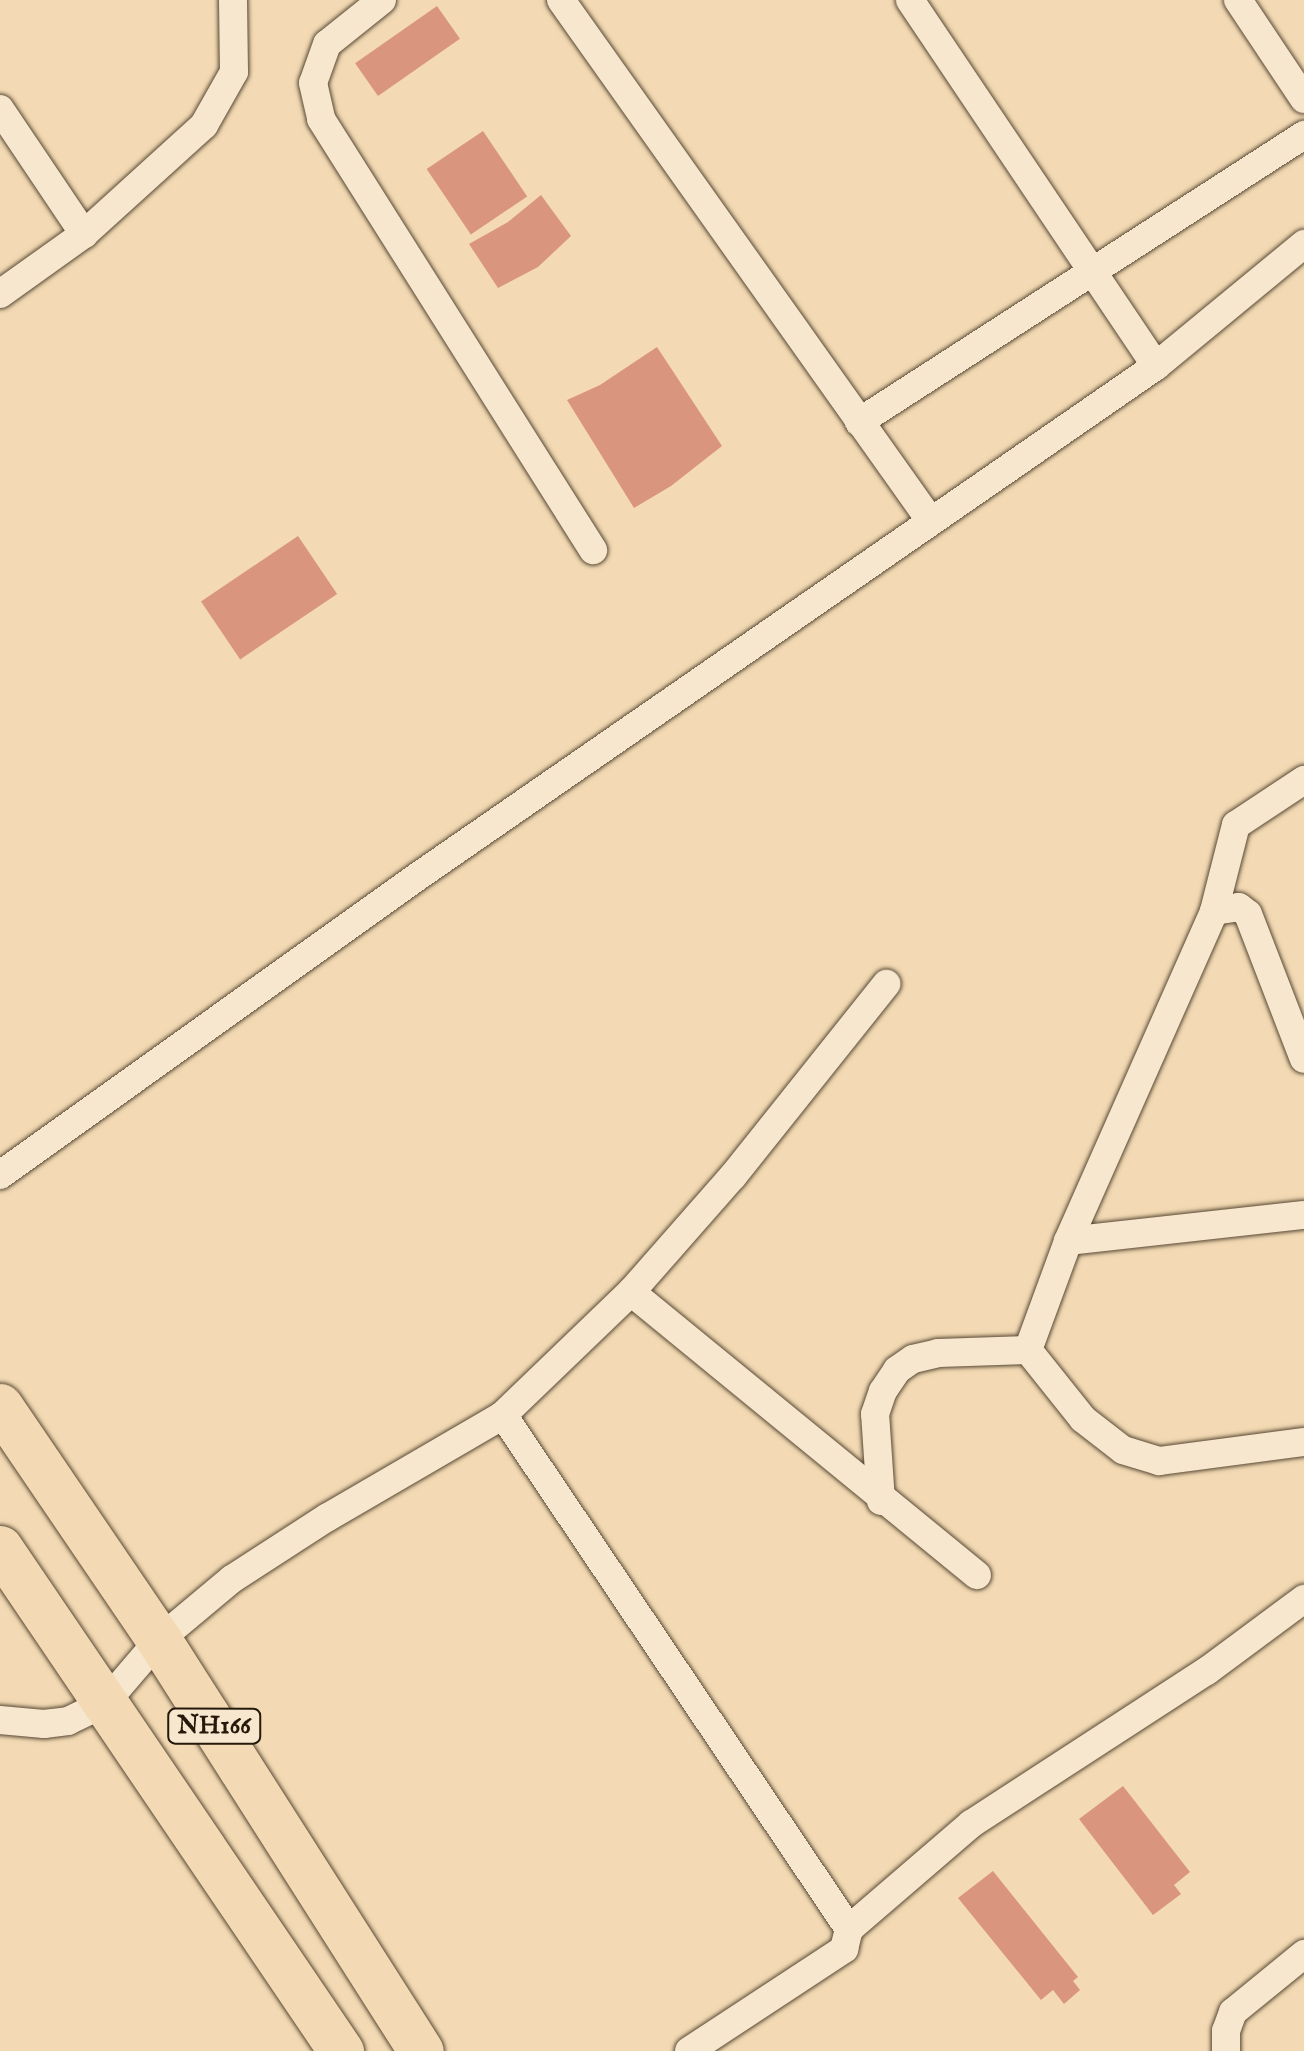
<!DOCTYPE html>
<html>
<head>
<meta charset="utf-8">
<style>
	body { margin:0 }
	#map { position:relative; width:1304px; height:2051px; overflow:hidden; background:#f3dab4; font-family:"IM FELL English",serif }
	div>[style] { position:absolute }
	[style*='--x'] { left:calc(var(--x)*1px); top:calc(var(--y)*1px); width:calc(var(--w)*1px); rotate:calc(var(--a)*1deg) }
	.building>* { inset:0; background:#da957e; transform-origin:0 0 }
	.roads { filter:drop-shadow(0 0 2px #584934) drop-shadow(0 0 2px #584934) }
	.minor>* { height:28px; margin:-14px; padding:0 14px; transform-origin:14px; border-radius:14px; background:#f7e7ce }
	.trunk>* { height:45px; margin:-22.5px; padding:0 22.5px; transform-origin:22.5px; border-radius:22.5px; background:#f3dab4 }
	span { translate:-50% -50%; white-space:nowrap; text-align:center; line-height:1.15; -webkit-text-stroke:10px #f7e7ce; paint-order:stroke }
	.shield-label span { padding:2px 8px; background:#f7e7ce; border:2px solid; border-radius:8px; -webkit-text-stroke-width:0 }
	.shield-label { font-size:25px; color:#24190a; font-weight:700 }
</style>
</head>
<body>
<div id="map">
	<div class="building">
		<div style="left:437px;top:6px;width:40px;height:100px;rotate:55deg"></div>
		<div style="left:483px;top:131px;width:79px;height:68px;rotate:56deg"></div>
		<div style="clip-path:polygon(541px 195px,571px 236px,538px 267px,498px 288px,469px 244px,508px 222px)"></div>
		<div style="clip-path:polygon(657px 347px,722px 446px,671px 486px,634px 508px,567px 400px,600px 385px)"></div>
		<div style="left:298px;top:536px;width:70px;height:117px;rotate:56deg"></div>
		<div style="clip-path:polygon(1123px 1786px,1190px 1872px,1174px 1885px,1181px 1894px,1153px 1915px,1079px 1819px)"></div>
		<div style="clip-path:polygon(993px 1871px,1078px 1977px,1073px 1981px,1080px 1990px,1064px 2004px,1053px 1990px,1041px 2000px,958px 1898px)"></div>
	</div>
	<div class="roads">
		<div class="minor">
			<div style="--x:382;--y:0;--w:70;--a:141.3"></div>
			<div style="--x:327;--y:44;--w:41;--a:109.7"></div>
			<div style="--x:313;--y:83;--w:37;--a:77"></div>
			<div style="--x:321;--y:119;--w:510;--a:57.74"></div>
			<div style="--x:561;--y:0;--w:638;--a:54.64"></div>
			<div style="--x:910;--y:0;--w:441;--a:56.1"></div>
			<div style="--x:1238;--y:0;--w:119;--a:56.3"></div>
			<div style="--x:0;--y:109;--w:151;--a:56.1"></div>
			<div style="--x:0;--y:294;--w:103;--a:-35.5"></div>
			<div style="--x:84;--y:234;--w:162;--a:-42.2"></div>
			<div style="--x:204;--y:125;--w:61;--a:-60.5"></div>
			<div style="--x:234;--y:72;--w:72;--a:-90.8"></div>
			<div style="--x:859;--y:422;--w:530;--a:-32.82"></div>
			<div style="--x:1214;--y:911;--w:89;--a:-75.7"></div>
			<div style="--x:1236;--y:825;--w:82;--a:-33.5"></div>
			<div style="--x:0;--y:1175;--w:513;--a:-35.55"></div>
			<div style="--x:417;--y:877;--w:898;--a:-34.66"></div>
			<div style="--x:1156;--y:366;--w:192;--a:-39.5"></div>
			<div style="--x:1068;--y:1241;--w:237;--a:-6.3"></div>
			<div style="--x:631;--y:1292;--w:447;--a:39.3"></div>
			<div style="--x:1028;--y:1350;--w:116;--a:-69.8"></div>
			<div style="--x:1068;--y:1241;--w:361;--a:-66.1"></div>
			<div style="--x:1214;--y:911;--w:25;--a:-9"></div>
			<div style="--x:1239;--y:907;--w:11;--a:38"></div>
			<div style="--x:1248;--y:914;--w:155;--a:68.9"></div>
			<div style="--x:1028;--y:1350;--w:88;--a:51.4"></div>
			<div style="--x:1083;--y:1419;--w:51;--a:37.8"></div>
			<div style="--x:1123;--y:1450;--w:38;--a:17"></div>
			<div style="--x:1159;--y:1461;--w:146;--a:-7.5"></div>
			<div style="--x:503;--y:1415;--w:178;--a:-43.9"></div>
			<div style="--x:631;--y:1292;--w:154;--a:-48.7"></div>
			<div style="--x:733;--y:1176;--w:246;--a:-51.4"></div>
			<div style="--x:881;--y:1501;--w:87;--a:-93.9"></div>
			<div style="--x:875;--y:1414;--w:24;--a:-71"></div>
			<div style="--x:883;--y:1391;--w:25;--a:-56"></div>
			<div style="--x:897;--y:1370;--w:19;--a:-35"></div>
			<div style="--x:913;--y:1359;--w:26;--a:-13"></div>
			<div style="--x:938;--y:1353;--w:90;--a:-1.9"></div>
			<div style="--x:0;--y:1720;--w:44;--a:5.2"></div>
			<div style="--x:44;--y:1724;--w:24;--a:-7"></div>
			<div style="--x:68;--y:1721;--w:41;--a:-25.9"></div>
			<div style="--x:105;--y:1703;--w:83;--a:-49.4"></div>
			<div style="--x:159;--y:1640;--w:95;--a:-39.9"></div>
			<div style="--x:232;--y:1579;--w:114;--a:-32.9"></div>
			<div style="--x:328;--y:1517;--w:203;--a:-30.2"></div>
			<div style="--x:503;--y:1415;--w:620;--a:56.05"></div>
			<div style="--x:689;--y:2051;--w:186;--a:-33.3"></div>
			<div style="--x:844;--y:1949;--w:21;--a:-76"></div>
			<div style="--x:849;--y:1929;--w:161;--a:-40.7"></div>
			<div style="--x:971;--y:1824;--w:281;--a:-33"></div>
			<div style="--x:1207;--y:1671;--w:121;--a:-36.6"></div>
			<div style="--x:1226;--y:2051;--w:20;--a:-90"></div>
			<div style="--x:1226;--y:2031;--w:20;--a:-70"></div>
			<div style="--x:1233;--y:2012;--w:92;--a:-39.2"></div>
		</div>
		<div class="trunk">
			<div style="--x:0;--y:1406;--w:283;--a:55.8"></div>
			<div style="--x:159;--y:1640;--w:487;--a:57.5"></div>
			<div style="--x:0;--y:1548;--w:608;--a:55.87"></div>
		</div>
	</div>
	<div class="shield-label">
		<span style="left:214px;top:1726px">NH166</span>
	</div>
</div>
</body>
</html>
